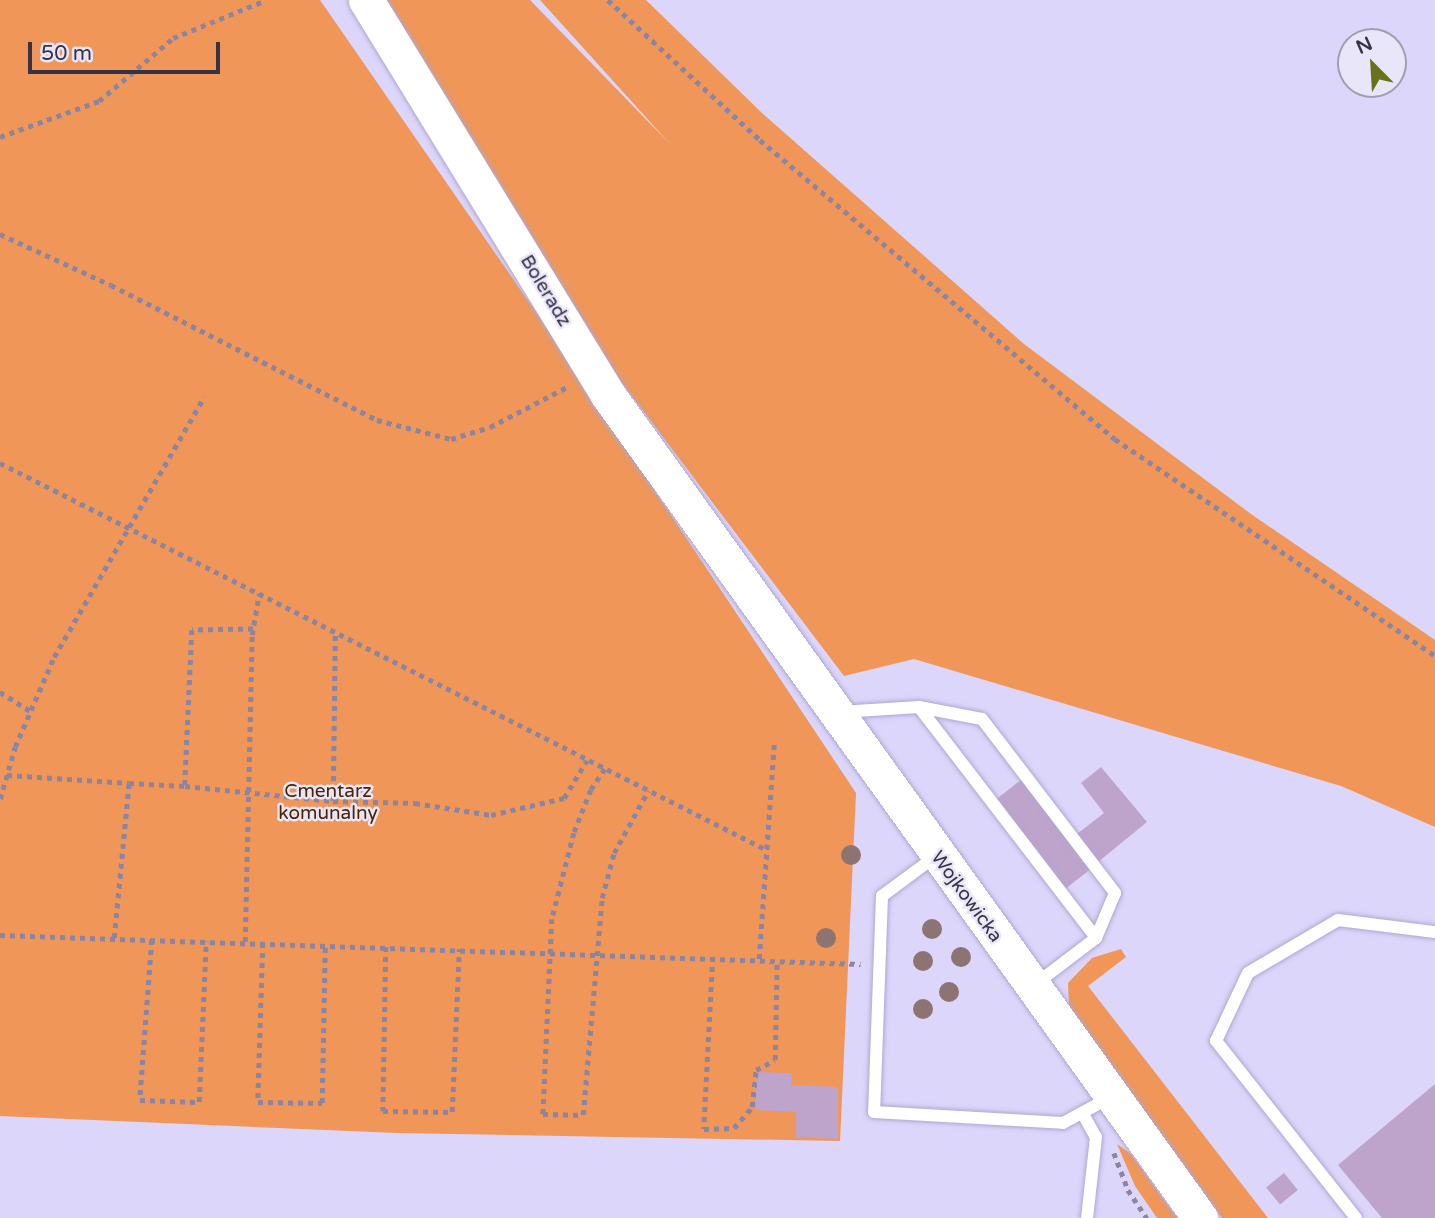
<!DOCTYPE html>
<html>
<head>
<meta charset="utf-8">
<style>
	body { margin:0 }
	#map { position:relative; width:1435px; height:1218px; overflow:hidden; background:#ddd6fb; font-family:"Varela Round",sans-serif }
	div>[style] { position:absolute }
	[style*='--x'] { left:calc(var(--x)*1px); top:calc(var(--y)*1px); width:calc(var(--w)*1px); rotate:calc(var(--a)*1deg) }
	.green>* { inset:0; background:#ef9658 }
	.building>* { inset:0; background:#bea3cb; transform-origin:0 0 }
	.path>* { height:4.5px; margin-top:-2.25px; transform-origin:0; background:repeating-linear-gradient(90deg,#8b85a1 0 5px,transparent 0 10px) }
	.roads { filter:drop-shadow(0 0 2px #b0a7d4) drop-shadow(0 0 2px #b0a7d4) }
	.lane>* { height:12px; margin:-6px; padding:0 6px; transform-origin:6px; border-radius:6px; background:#fff }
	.secondary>* { height:35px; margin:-17.5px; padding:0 17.5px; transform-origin:17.5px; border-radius:17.5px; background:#fff }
	.trees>* { width:20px; height:20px; margin:-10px; border-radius:50%; background:#8d7473 }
	span { translate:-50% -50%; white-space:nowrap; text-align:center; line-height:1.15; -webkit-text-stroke:5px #e9e6f9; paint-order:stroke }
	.street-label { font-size:19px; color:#373346 }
	.park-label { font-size:19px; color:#4b2404 }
	.north { position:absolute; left:1337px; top:28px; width:70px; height:70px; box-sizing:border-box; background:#e9e6f9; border:2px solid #a29eb1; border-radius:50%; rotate:336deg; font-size:19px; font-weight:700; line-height:28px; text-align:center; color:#373346 }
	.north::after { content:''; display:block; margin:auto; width:24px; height:32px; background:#6a7219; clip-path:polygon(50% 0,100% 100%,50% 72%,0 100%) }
	.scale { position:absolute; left:28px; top:42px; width:192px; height:32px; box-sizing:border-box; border:4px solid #373346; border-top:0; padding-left:9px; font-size:21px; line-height:24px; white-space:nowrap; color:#373346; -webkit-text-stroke:5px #e9e6f9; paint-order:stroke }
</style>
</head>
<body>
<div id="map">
	<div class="green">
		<div style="clip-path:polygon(0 0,320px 0,538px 315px,856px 793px,840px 1141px,397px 1133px,0 1116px)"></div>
		<div style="clip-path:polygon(384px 0,530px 0,670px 144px,540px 0,646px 0,762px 113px,1024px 344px,1251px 514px,1435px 640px,1435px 827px,1341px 786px,914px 659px,844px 676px,553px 292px)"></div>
		<div style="clip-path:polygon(1121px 949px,1126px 957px,1088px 986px,1268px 1218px,1222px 1218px,1069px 1007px,1068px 983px,1092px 958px)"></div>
		<div style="clip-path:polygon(1117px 1144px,1131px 1154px,1177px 1218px,1157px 1218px,1135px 1186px)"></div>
	</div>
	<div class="building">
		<div style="clip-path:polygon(1101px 767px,1147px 822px,1098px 862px,1077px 834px,1104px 813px,1081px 783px)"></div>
		<div style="left:1021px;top:780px;width:113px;height:31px;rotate:52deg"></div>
		<div style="clip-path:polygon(757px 1072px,792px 1073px,791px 1085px,838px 1087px,838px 1139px,796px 1137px,796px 1112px,755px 1110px)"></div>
		<div style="clip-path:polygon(1435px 1084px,1435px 1218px,1382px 1218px,1338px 1165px)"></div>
		<div style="left:1284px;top:1173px;width:22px;height:23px;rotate:51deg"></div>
	</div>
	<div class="path">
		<div style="--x:608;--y:0;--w:207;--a:42.6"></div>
		<div style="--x:760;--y:140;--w:464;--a:40.1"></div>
		<div style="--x:1115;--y:439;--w:387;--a:34.1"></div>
		<div style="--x:0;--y:137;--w:105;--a:-20"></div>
		<div style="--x:99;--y:101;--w:97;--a:-40.4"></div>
		<div style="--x:173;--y:38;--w:100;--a:-22.2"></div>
		<div style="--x:0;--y:234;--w:122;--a:24.7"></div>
		<div style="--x:111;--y:285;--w:298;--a:26.9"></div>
		<div style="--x:377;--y:420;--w:76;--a:14.4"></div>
		<div style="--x:451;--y:439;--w:41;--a:-17.1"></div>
		<div style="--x:490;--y:427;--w:89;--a:-27.4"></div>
		<div style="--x:0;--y:463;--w:859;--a:26.77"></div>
		<div style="--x:253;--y:629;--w:61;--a:179.1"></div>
		<div style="--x:192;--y:630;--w:156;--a:92.6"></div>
		<div style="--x:185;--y:786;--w:149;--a:5.8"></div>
		<div style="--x:333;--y:801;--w:82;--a:1.4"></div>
		<div style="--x:415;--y:803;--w:77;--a:9"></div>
		<div style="--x:491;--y:815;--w:75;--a:-13.1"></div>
		<div style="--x:564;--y:798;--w:44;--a:-58.8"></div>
		<div style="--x:0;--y:692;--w:36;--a:32"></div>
		<div style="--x:605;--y:769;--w:25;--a:124"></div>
		<div style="--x:591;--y:790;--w:46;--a:111.6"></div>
		<div style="--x:574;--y:833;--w:89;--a:104.3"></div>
		<div style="--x:552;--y:919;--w:195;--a:92.6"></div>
		<div style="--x:543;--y:1114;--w:40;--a:1.4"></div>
		<div style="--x:583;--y:1115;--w:218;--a:-85"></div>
		<div style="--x:602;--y:898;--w:47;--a:-75.1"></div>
		<div style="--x:614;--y:853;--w:71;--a:-61.3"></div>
		<div style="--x:7;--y:775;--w:122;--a:3.8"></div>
		<div style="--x:0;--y:799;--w:54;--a:-73.9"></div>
		<div style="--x:15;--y:747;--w:98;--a:-66.6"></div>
		<div style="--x:54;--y:657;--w:300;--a:-60"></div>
		<div style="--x:333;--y:801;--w:169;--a:-89.3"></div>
		<div style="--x:0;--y:935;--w:861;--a:1.93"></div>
		<div style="--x:114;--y:938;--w:156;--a:-84.5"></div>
		<div style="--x:129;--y:783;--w:56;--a:3.1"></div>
		<div style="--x:152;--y:940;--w:160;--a:94.3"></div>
		<div style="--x:140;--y:1100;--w:59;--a:1.9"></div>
		<div style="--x:199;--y:1102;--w:161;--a:-87.5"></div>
		<div style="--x:245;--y:942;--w:307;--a:-88.7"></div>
		<div style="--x:252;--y:635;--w:42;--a:-80.3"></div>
		<div style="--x:263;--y:943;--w:159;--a:91.8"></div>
		<div style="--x:258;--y:1102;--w:64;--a:0.9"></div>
		<div style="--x:322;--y:1103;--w:158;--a:-88.9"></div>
		<div style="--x:386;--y:947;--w:164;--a:91"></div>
		<div style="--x:383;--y:1111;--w:69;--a:0.8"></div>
		<div style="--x:452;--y:1112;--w:163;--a:-87.5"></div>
		<div style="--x:713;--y:957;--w:172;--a:93"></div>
		<div style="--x:704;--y:1129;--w:30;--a:-2"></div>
		<div style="--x:734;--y:1128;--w:28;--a:-49"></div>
		<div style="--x:752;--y:1107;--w:37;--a:-84"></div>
		<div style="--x:756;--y:1070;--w:21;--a:-28"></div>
		<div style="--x:775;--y:1060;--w:100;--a:-88.9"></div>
		<div style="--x:759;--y:959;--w:215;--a:-86"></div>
		<div style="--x:1114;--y:1153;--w:40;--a:69"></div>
		<div style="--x:1128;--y:1190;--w:34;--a:56"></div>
	</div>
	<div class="roads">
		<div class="lane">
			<div style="--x:919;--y:707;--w:64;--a:10.8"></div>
			<div style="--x:982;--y:719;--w:219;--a:52.6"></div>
			<div style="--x:1115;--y:893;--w:49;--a:112.9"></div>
			<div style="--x:1096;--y:938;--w:78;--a:142.8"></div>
			<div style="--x:840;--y:712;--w:79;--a:-3.6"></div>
			<div style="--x:919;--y:707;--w:291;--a:52.5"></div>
			<div style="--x:936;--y:856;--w:67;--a:143.5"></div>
			<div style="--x:882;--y:896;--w:216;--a:92.1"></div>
			<div style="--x:874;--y:1112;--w:189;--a:3.3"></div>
			<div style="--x:1063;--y:1123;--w:55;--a:-28.4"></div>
			<div style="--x:1083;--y:1114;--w:26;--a:61"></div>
			<div style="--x:1096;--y:1137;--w:81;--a:96.3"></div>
			<div style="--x:1356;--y:1218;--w:226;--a:-128.3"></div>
			<div style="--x:1216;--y:1041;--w:75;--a:-64.8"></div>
			<div style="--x:1248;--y:973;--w:104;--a:-30.5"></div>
			<div style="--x:1338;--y:920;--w:98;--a:7.1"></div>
		</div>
		<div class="secondary">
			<div style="--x:366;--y:0;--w:463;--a:58.5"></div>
			<div style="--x:608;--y:395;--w:1014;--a:54.27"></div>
		</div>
	</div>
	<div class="trees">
		<div style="left:851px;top:855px"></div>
		<div style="left:932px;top:929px"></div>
		<div style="left:826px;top:938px"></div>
		<div style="left:961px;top:957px"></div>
		<div style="left:923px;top:961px"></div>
		<div style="left:949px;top:992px"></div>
		<div style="left:923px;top:1009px"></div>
	</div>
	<div class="street-label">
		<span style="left:545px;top:291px;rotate:59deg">Boleradz</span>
		<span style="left:966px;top:897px;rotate:54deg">Wojkowicka</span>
	</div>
	<div class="park-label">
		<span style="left:328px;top:803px">Cmentarz<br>komunalny</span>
	</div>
	<div class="north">N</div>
	<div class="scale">50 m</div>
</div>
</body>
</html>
